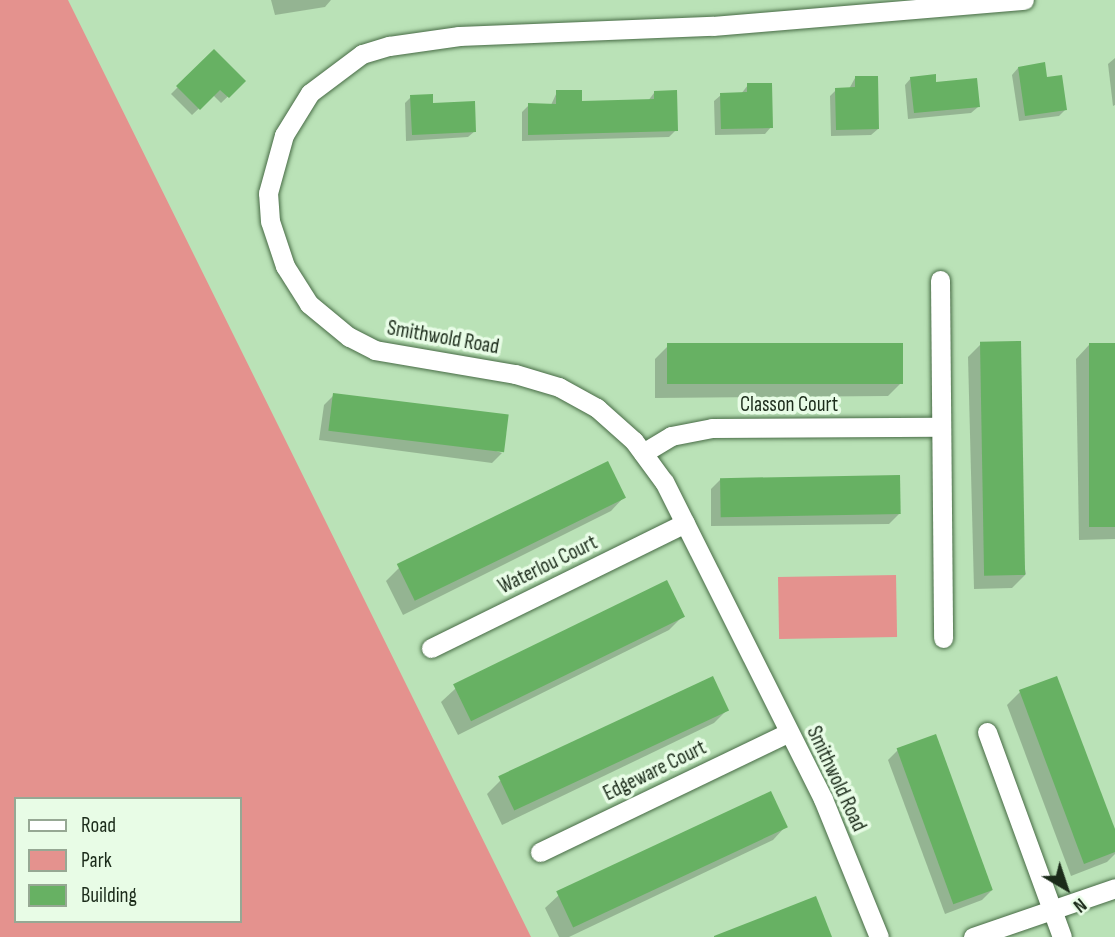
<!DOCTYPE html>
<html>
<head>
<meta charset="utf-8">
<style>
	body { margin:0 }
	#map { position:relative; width:1115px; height:937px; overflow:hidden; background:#bae2b7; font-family:"Sofia Sans Condensed",sans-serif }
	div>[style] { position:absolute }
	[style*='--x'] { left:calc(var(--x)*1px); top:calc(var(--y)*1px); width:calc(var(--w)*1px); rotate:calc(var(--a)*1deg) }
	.green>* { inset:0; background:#e4928e; transform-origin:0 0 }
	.shadow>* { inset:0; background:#0003 }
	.building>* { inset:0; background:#67b163; transform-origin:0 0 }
	.roads { filter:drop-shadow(0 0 2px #476b45) drop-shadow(0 0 2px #476b45) }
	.minor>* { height:19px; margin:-9.5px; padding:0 9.5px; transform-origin:9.5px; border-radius:9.5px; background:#fff }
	span { translate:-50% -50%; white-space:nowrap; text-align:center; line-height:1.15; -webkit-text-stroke:7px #e8fce6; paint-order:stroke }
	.street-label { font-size:21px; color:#1b2b1a }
	.legend { position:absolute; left:14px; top:797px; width:228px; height:126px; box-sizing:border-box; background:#e8fce6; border:2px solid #96a894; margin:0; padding:9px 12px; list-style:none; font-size:21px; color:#1b2b1a }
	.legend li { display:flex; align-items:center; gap:14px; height:35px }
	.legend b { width:35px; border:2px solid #96a894 }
	.north { position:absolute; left:1031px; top:853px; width:70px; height:70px; -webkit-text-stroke:5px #e8fce6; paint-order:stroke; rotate:141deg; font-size:19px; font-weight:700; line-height:28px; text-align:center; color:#1b2b1a }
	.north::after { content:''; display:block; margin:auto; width:24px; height:32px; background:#1b2b1a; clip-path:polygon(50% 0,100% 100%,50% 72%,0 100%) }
</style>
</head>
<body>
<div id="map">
	<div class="green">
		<div style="clip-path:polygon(evenodd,0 0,68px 0,531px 937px,0 937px,0 0,16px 799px,240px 799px,240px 921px,16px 921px,16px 799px)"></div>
		<div style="left:896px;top:575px;width:62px;height:118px;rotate:89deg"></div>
	</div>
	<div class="shadow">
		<div style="clip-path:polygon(271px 0,331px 0,325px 7px,275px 15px)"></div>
		<div style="clip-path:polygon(214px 51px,244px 81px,221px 103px,213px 95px,192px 115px,171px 94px)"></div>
		<div style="clip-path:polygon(1115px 58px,1115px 105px,1113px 106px,1108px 64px)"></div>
		<div style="clip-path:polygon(1018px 68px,1046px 79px,1066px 109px,1059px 116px,1019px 121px,1012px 75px)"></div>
		<div style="clip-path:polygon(855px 78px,878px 129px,871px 135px,831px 136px,830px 96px,836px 90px,849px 89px)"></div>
		<div style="clip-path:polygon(911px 78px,935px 84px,978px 107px,971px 113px,908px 119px,905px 85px)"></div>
		<div style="clip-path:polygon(748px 85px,771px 127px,765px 134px,715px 135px,714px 101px,721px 95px,741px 94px)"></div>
		<div style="clip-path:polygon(557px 92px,580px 102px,648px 101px,654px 93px,676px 130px,669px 137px,522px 141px,522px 112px,529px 105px,551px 105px)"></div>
		<div style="clip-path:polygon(411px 97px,432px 105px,475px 131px,468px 137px,406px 141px,405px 103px)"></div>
		<div style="clip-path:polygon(981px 344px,1026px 574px,1012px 588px,974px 589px,968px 357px)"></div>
		<div style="clip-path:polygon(1089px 345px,1115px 345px,1115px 539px,1079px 540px,1076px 359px)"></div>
		<div style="clip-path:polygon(668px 346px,901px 383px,888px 396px,655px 398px,655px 359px)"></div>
		<div style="clip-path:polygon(334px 395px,502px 453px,492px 463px,319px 440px,324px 405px)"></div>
		<div style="clip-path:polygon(721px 479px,899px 514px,889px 524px,711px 526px,711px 489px)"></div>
		<div style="clip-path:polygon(624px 497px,611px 511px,403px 615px,386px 581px,399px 568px)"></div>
		<div style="clip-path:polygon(666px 583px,683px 616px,669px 630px,458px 735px,441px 702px,455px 689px)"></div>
		<div style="clip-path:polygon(1020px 692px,1115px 834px,1115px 854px,1107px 862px,1071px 876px,1007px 705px)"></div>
		<div style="clip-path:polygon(727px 710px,714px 723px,502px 825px,487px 794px,500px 781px)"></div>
		<div style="clip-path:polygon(898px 750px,992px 890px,982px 900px,945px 914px,888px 760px)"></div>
		<div style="clip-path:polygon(786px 826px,773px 840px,569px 937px,559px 937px,545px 908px,559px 895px)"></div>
	</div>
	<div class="building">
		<div style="clip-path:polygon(214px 49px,246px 81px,229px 98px,220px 90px,200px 110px,176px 86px)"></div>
		<div style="clip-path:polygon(1045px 62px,1047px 77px,1062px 75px,1067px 110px,1025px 116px,1018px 67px)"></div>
		<div style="clip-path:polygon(936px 74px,936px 82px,977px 78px,980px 107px,914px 113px,910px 77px)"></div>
		<div style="clip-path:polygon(855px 76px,878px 76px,879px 129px,836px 130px,835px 88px,855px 87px)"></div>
		<div style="clip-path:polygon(747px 83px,772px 83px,773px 128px,721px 129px,720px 93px,747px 92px)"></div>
		<div style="clip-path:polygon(556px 90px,582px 90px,582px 101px,654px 99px,654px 91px,677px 90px,678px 131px,528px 135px,528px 103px,556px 104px)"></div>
		<div style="clip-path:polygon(433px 94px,433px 103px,475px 101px,476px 132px,412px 135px,410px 95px)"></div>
		<div style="left:1021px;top:341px;width:234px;height:41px;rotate:89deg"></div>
		<div style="left:903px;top:343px;width:41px;height:236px;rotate:90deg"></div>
		<div style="left:1089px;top:343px;width:26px;height:184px"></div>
		<div style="left:333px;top:393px;width:177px;height:38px;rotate:7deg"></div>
		<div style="left:608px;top:461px;width:41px;height:235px;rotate:64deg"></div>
		<div style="left:900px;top:475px;width:39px;height:180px;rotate:89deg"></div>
		<div style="left:667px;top:580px;width:41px;height:238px;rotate:64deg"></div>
		<div style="left:713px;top:676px;width:38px;height:237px;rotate:65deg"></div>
		<div style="clip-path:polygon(1057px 676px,1115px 829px,1115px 852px,1084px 864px,1019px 690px)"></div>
		<div style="left:936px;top:734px;width:166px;height:42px;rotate:70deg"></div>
		<div style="left:771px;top:791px;width:40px;height:237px;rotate:65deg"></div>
		<div style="clip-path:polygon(816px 896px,832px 937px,714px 937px,714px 936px)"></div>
	</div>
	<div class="roads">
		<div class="minor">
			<div style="--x:940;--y:280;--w:358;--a:89.5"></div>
			<div style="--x:643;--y:453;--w:33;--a:-31"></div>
			<div style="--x:671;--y:436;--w:42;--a:-11"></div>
			<div style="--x:712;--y:428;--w:229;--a:-0.3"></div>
			<div style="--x:431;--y:648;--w:283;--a:-26.2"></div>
			<div style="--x:987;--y:732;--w:218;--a:69.9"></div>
			<div style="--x:540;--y:852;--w:276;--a:-25.7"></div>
			<div style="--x:879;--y:937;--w:149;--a:-112.1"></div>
			<div style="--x:823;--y:799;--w:355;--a:-116.6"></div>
			<div style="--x:664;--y:482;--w:51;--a:-126.2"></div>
			<div style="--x:634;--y:441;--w:50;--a:-138.3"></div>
			<div style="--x:597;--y:408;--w:43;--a:-151.1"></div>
			<div style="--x:559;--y:387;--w:46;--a:-163.5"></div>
			<div style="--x:515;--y:374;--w:142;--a:-170.3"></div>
			<div style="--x:375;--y:350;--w:29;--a:-153"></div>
			<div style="--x:349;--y:337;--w:52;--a:-140.5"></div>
			<div style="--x:309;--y:304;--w:45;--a:-122.3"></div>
			<div style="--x:285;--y:266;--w:47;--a:-108.4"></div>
			<div style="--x:270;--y:221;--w:28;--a:-94"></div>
			<div style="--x:268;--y:193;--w:60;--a:-74.6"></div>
			<div style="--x:284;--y:135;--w:49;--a:-58.2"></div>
			<div style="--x:310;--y:93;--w:65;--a:-36.9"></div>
			<div style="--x:362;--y:54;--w:28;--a:-17"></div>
			<div style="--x:389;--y:46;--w:71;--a:-8.1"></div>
			<div style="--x:459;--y:36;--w:254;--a:-2.3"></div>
			<div style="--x:713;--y:26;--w:312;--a:-4.8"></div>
			<div style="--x:973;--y:937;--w:150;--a:-19"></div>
		</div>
	</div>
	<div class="street-label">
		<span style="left:443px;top:338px;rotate:10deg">Smithwold Road</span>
		<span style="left:789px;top:405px">Classon Court</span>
		<span style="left:548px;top:565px;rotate:-26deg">Waterlou Court</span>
		<span style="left:655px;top:771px;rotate:-26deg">Edgeware Court</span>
		<span style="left:836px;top:779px;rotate:65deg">Smithwold Road</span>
	</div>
	<ul class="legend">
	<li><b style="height:9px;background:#fff"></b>Road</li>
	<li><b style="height:19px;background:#e4928e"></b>Park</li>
	<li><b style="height:19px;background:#67b163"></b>Building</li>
	</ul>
	<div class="north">N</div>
</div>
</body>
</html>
